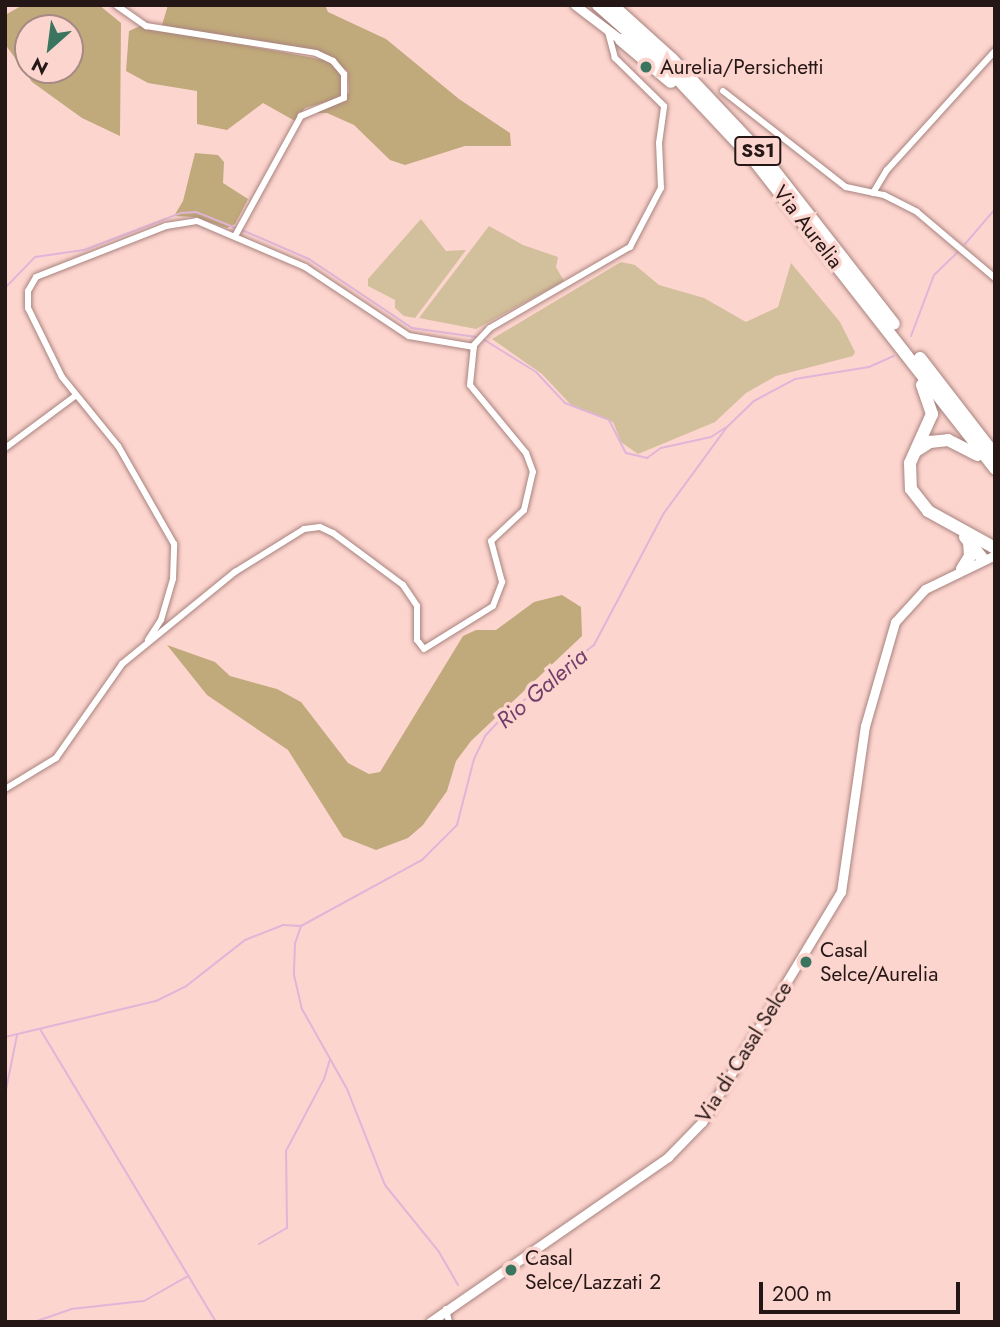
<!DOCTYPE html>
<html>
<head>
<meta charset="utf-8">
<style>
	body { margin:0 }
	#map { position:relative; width:1000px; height:1327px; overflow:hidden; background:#fdd5cf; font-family:Jost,sans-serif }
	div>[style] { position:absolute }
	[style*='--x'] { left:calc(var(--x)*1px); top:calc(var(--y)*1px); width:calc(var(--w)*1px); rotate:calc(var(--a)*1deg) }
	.green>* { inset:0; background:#d2bf9b }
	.forest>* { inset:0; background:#c0a97b }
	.stream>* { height:2px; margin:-1px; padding:0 1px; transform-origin:1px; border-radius:1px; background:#e0b5d8 }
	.roads { filter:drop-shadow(0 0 2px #a8837e) drop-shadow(0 0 2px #a8837e) }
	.street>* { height:6px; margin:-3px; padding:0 3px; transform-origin:3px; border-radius:3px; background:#fff }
	.secondary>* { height:9px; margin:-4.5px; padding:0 4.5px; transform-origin:4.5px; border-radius:4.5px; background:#fff }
	.highway>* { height:12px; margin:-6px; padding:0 6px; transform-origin:6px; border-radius:6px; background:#fff }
	.dots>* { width:19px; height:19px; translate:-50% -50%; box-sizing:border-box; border:4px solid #fdd5cf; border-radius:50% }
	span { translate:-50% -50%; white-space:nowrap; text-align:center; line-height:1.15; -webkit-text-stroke:7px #fdd5cf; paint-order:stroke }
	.shield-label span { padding:2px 5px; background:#fdd5cf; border:2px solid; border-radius:5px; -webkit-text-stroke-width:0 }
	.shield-label { font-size:19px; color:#251715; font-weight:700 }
	.poi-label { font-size:21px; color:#251715 }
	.left { translate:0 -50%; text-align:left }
	.street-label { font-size:21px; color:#251715 }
	.water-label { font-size:23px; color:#733e6b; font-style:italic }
	.frame { position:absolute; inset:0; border:7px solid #251715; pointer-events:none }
	.north { position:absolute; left:14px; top:14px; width:70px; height:70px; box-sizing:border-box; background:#fdd5cf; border:2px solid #a78985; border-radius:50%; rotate:208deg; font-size:19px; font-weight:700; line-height:28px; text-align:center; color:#251715 }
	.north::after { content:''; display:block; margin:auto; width:24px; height:32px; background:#3a755f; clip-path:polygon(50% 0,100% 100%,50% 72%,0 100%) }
	.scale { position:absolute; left:759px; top:1282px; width:201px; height:32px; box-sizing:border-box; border:4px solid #251715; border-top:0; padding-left:9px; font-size:21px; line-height:24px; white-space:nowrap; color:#251715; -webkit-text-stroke:5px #fdd5cf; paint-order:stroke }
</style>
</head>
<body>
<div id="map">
	<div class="green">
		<div style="clip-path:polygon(421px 219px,446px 251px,466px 250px,415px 318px,404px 316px,395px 308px,395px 300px,368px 286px,368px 279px)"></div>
		<div style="clip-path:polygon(489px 226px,523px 245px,558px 257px,556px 267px,564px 281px,476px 329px,419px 318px)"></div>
		<div style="clip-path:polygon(621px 262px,635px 265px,659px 285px,704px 298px,746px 322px,778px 307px,791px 263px,840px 322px,855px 352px,853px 356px,776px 376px,746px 393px,715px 422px,638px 454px,621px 442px,613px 422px,573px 407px,542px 374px,492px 339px)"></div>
	</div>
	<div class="forest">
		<div style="clip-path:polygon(evenodd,23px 5px,99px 5px,121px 23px,120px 136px,82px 118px,32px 82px,5px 44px,5px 15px,23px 5px,28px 28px,70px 28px,70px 70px,28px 70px,28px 28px)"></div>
		<div style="clip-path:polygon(168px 5px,325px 5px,328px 12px,386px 39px,459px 99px,510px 133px,511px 146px,465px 146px,405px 165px,390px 160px,354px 125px,327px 113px,316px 113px,349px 93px,348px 72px,329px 56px,162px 25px)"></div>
		<div style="clip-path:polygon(140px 26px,325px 60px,337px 68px,345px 84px,340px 98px,305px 108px,295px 121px,263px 103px,227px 130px,197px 124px,197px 91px,148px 83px,126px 71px,129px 31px)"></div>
		<div style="clip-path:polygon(195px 153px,218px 155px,224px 162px,223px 183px,248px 199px,235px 224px,227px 228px,194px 217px,174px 216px,183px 201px)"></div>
		<div style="clip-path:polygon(562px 595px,581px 607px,582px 636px,471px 741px,456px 761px,447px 791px,423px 825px,408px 838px,376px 850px,343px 837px,288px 750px,207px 695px,167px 645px,215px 662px,230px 676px,277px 689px,301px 702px,348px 763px,369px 774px,380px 772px,463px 636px,476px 630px,496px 630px,534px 602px)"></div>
	</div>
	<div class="stream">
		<div style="--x:242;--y:230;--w:73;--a:23.4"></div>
		<div style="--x:309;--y:259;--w:124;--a:33.8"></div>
		<div style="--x:412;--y:328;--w:65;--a:8"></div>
		<div style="--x:965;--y:244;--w:46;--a:-49.4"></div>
		<div style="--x:5;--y:288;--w:43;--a:-45.9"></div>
		<div style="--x:35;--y:257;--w:49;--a:-8.1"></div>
		<div style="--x:84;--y:250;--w:104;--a:-20.9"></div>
		<div style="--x:181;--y:213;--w:15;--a:-4"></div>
		<div style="--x:196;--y:212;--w:43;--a:21.8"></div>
		<div style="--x:911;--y:336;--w:65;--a:-69.3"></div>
		<div style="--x:934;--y:275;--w:33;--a:-44"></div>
		<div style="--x:483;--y:339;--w:62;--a:31.9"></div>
		<div style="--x:536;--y:372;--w:42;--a:46.9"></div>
		<div style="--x:565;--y:403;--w:47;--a:21.1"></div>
		<div style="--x:609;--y:420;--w:37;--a:63"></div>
		<div style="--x:626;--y:453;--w:22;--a:13"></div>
		<div style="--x:647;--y:458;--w:17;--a:-36"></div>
		<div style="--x:661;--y:448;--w:51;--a:-12.4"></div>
		<div style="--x:711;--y:437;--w:17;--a:-33"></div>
		<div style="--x:301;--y:926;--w:18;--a:109"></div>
		<div style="--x:295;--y:943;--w:32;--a:92"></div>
		<div style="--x:294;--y:975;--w:35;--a:77"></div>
		<div style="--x:302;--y:1009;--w:92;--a:60.6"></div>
		<div style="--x:347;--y:1089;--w:103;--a:68.4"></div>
		<div style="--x:385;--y:1185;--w:86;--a:51.1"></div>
		<div style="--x:439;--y:1252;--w:38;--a:60"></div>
		<div style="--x:40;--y:1029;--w:342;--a:59"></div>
		<div style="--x:5;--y:1037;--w:155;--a:-13.4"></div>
		<div style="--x:156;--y:1001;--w:32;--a:-26"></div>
		<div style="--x:185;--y:987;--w:76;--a:-38.1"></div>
		<div style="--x:245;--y:940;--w:41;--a:-21.5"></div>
		<div style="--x:283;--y:925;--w:18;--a:3"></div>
		<div style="--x:301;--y:926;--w:138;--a:-28.6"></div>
		<div style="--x:422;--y:860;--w:49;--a:-45"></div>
		<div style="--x:457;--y:825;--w:68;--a:-75.6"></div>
		<div style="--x:474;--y:759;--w:25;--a:-64"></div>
		<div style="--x:485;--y:736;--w:26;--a:-47"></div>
		<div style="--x:503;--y:717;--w:116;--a:-38.4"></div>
		<div style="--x:594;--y:645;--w:149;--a:-62.1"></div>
		<div style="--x:664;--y:513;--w:107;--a:-53.8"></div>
		<div style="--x:727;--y:427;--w:37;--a:-44"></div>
		<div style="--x:754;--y:401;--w:47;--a:-28.2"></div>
		<div style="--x:795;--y:379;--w:75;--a:-9.2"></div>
		<div style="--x:869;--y:367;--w:27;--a:-24"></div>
		<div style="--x:5;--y:1095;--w:61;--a:-78.7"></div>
		<div style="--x:259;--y:1244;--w:32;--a:-30"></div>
		<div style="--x:287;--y:1228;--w:77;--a:-90.7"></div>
		<div style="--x:286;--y:1151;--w:81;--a:-62.2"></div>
		<div style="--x:324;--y:1079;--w:21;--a:-73"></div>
		<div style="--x:37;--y:1321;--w:36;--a:-19"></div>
		<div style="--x:71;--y:1309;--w:73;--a:-6.3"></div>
		<div style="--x:144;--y:1301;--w:51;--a:-29.6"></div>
	</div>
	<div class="roads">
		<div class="street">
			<div style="--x:116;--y:5;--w:37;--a:35"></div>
			<div style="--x:146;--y:26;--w:172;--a:9"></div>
			<div style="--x:316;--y:53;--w:19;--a:25"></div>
			<div style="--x:333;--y:61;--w:17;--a:50"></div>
			<div style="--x:344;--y:74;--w:24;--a:90"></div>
			<div style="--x:344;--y:98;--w:47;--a:157.3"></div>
			<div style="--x:301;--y:116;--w:137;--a:118.8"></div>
			<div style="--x:723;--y:91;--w:156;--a:38"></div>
			<div style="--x:846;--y:187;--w:39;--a:12"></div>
			<div style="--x:884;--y:195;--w:37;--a:27"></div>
			<div style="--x:917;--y:212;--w:102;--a:40.2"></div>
			<div style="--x:873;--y:193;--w:27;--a:-59"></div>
			<div style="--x:887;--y:170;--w:161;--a:-47.8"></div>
			<div style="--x:5;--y:448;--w:87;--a:-36.6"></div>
			<div style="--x:148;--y:640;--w:24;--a:-57"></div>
			<div style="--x:161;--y:620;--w:43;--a:-73.7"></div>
			<div style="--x:173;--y:579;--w:35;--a:-88"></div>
			<div style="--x:174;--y:544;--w:113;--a:-119.7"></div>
			<div style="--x:118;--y:446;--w:89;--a:-129.1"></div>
			<div style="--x:62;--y:377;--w:77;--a:-116.2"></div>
			<div style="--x:28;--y:308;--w:17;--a:-90"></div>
			<div style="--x:28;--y:291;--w:16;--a:-60"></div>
			<div style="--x:36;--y:277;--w:140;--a:-21.4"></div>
			<div style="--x:166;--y:226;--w:31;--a:-9"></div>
			<div style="--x:197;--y:221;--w:117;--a:23.1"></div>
			<div style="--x:305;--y:267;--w:125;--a:33.6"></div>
			<div style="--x:409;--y:336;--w:66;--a:9.6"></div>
			<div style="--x:5;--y:789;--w:60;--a:-31.3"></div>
			<div style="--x:56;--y:758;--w:115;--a:-54.9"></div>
			<div style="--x:122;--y:664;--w:146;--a:-39.2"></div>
			<div style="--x:235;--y:572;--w:81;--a:-31.9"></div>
			<div style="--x:304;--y:529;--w:16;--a:-7"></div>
			<div style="--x:320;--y:527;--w:14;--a:25"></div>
			<div style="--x:333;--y:533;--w:87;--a:36.6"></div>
			<div style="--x:403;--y:585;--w:25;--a:56"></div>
			<div style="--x:417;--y:606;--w:34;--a:90"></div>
			<div style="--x:417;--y:640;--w:11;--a:52"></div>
			<div style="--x:424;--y:649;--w:81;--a:-31.9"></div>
			<div style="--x:493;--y:606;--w:26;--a:-69"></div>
			<div style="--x:502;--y:582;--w:42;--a:-105"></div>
			<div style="--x:491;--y:541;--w:45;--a:-43.2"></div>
			<div style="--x:524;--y:510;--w:39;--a:-77"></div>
			<div style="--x:533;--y:472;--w:20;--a:-110"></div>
			<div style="--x:526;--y:453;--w:88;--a:-129.5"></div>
			<div style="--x:470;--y:385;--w:40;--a:-84.3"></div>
			<div style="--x:474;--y:345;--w:23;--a:-47"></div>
			<div style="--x:490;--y:328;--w:162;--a:-30.1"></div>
			<div style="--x:630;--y:247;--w:67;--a:-62.3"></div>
			<div style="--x:661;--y:188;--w:45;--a:-92.5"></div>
			<div style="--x:659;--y:143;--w:37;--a:-82"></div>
			<div style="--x:664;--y:106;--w:69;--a:-135.6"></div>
			<div style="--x:615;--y:58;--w:30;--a:-105"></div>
			<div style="--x:446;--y:1309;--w:13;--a:77"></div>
		</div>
		<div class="secondary">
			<div style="--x:575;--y:5;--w:58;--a:37.3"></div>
			<div style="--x:430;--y:1322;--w:290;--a:-34.7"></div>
			<div style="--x:668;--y:1157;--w:49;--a:-45.8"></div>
			<div style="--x:702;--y:1122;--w:269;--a:-58.9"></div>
			<div style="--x:841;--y:892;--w:168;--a:-81.8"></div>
			<div style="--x:865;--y:726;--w:108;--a:-73.9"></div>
			<div style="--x:895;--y:622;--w:45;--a:-47.7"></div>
			<div style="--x:925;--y:589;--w:78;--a:-25.9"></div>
		</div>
		<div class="highway">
			<div style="--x:598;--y:5;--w:81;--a:41.5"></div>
			<div style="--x:659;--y:59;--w:139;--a:46.8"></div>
			<div style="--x:754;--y:160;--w:392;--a:52"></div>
			<div style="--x:612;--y:5;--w:81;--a:42"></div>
			<div style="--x:672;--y:59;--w:132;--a:46.8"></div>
			<div style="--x:762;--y:155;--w:214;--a:52"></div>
			<div style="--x:621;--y:40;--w:65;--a:40"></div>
			<div style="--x:920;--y:358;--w:123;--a:52.3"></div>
			<div style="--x:922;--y:385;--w:31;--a:71"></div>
			<div style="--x:932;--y:414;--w:54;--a:114.2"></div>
			<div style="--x:910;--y:463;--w:26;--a:88"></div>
			<div style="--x:911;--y:489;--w:28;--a:52"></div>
			<div style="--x:928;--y:511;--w:77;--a:28.9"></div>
			<div style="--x:916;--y:451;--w:17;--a:-33"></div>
			<div style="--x:930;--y:442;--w:18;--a:-6"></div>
			<div style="--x:948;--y:440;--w:33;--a:27"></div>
			<div style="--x:965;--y:537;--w:28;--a:51"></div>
			<div style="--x:962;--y:569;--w:15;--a:-58"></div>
			<div style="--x:970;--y:556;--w:14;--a:-94"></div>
		</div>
	</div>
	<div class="dots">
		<div style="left:646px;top:67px;background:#3a755f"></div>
		<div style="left:806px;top:962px;background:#3a755f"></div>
		<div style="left:511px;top:1270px;background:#3a755f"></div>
	</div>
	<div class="shield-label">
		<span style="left:758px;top:151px">SS1</span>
	</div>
	<div class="poi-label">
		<span class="left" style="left:660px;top:67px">Aurelia/Persichetti</span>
		<span class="left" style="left:820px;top:962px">Casal<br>Selce/Aurelia</span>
		<span class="left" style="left:525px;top:1270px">Casal<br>Selce/Lazzati 2</span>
	</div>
	<div class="street-label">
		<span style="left:808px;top:227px;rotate:52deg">Via Aurelia</span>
		<span style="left:744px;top:1052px;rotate:-58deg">Via di Casal Selce</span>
	</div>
	<div class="water-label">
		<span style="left:542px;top:688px;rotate:-40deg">Rio Galeria</span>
	</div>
	<div class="frame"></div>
	<div class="north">N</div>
	<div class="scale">200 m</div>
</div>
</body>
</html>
